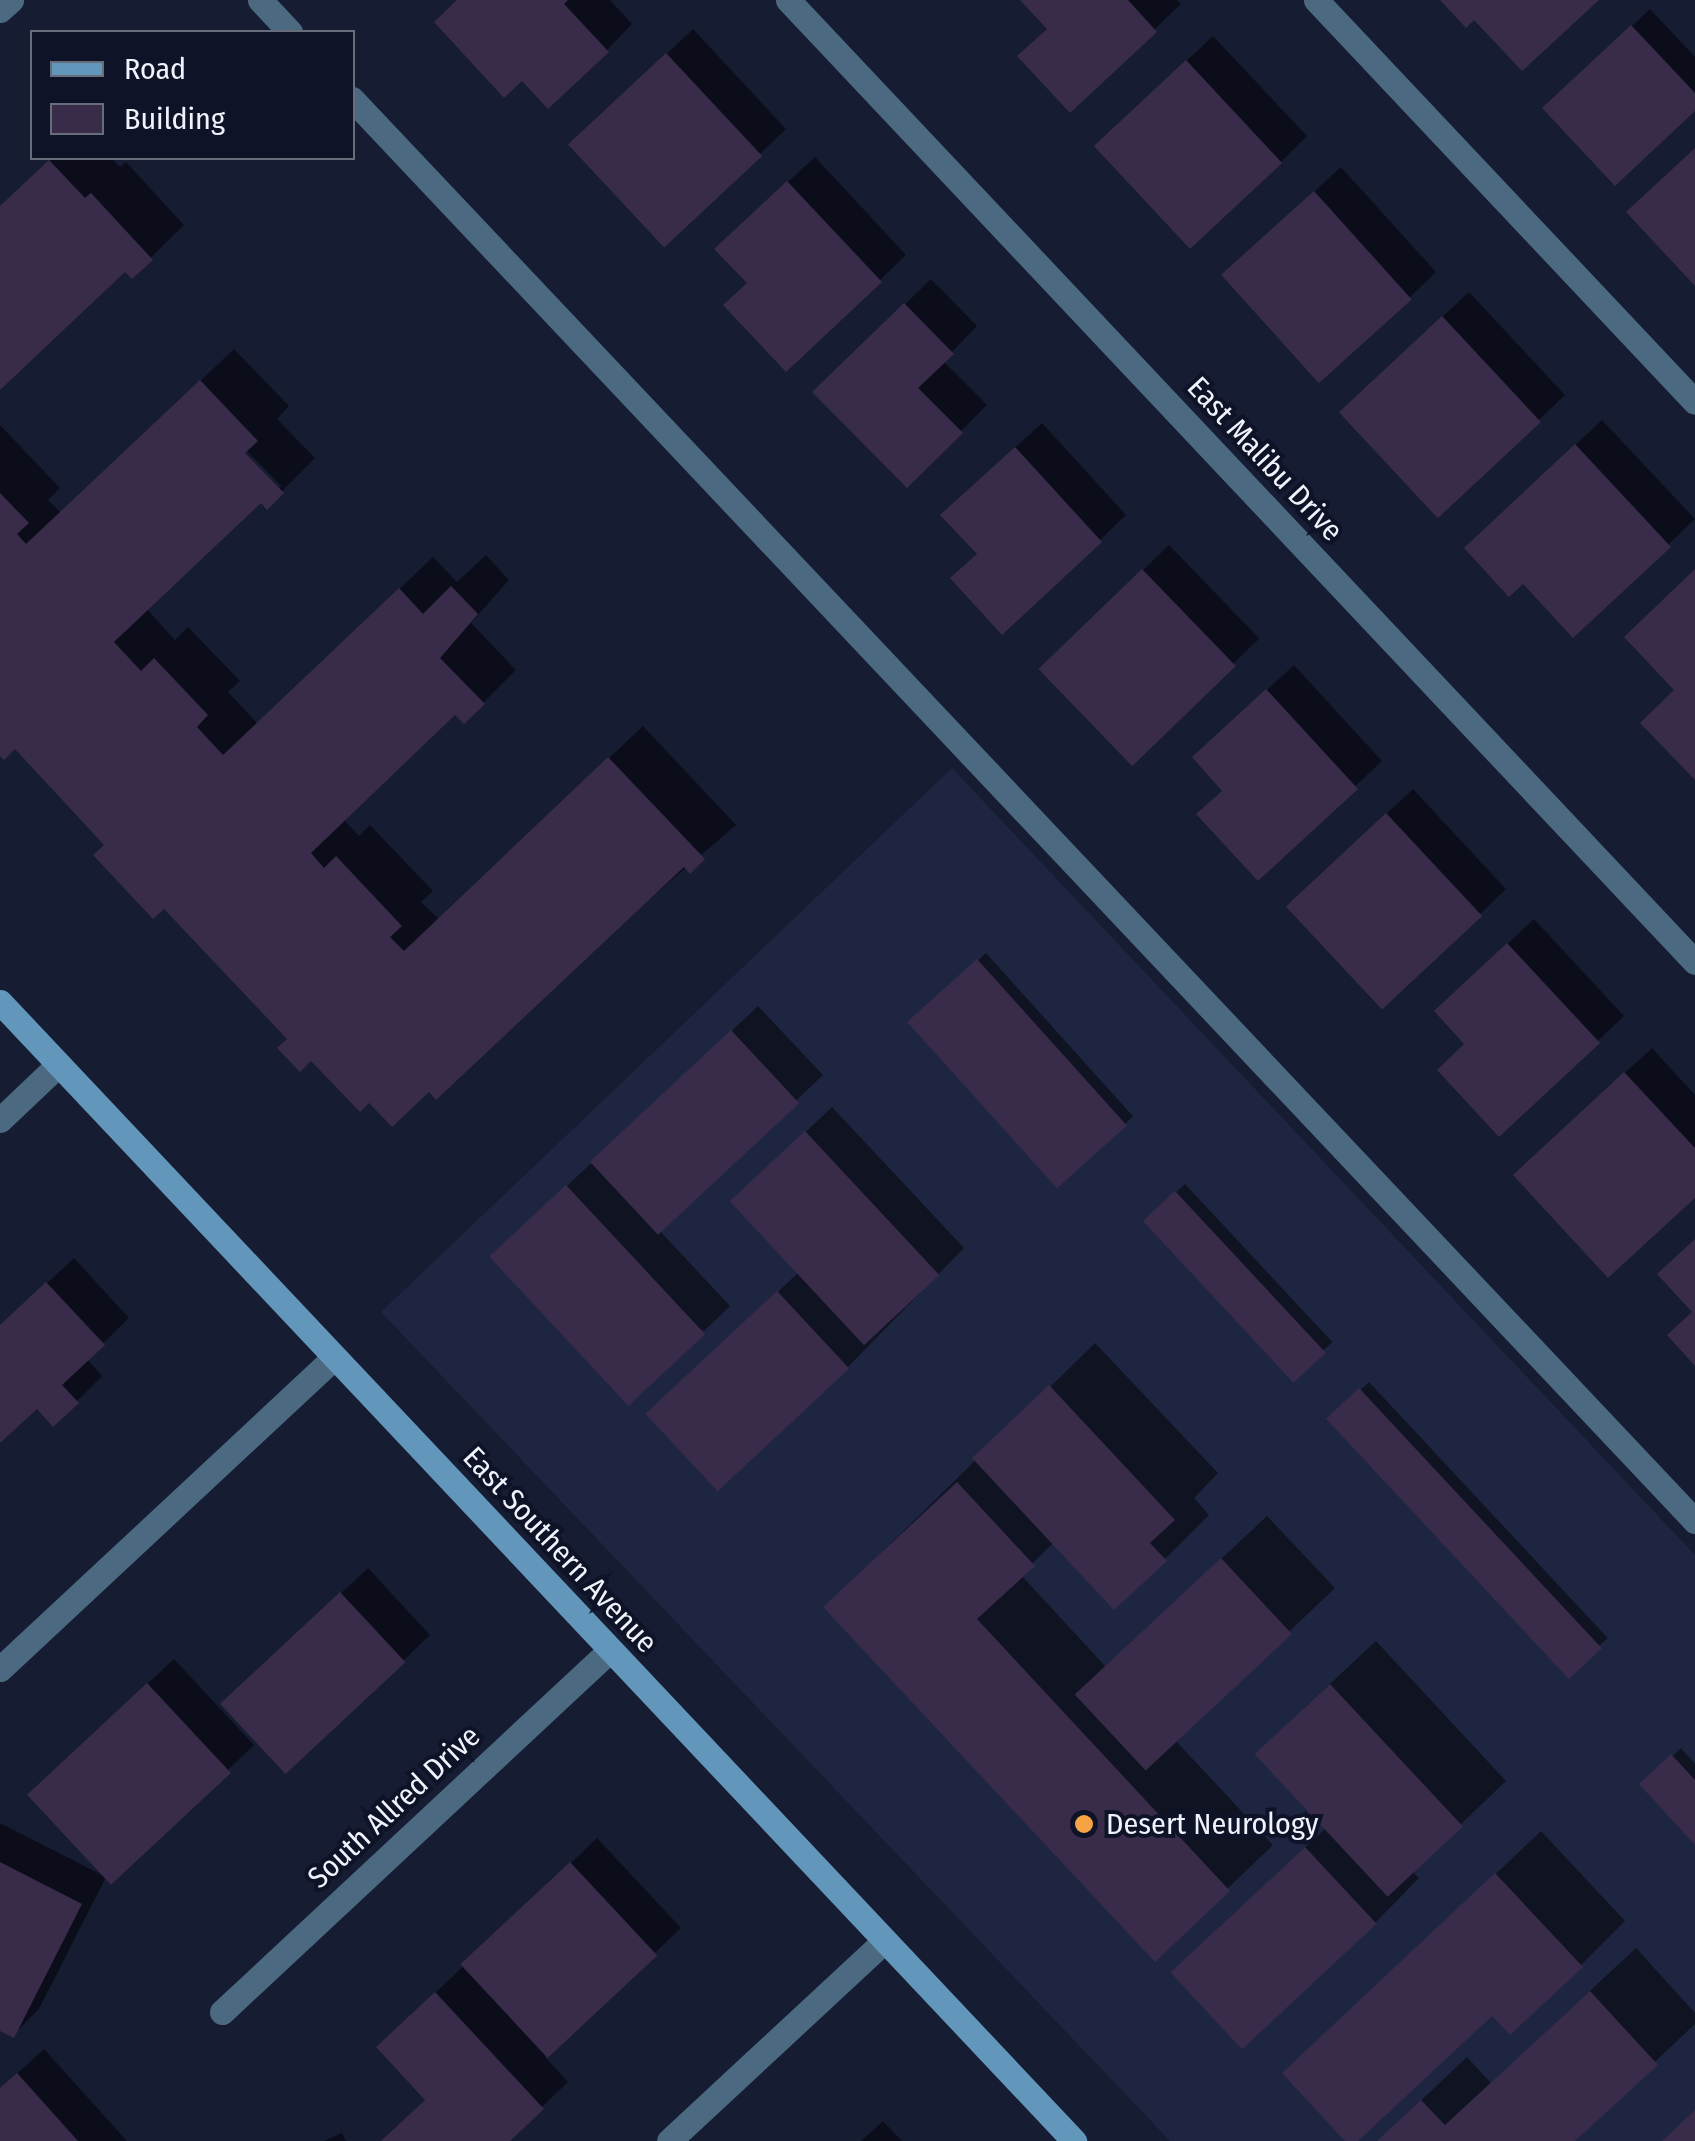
<!DOCTYPE html>
<html>
<head>
<meta charset="utf-8">
<style>
	body { margin:0 }
	#map { position:relative; width:1695px; height:2141px; overflow:hidden; background:#161c31; font-family:"Fira Sans Condensed",sans-serif }
	div>[style] { position:absolute }
	[style*='--x'] { left:calc(var(--x)*1px); top:calc(var(--y)*1px); width:calc(var(--w)*1px); rotate:calc(var(--a)*1deg) }
	.built>* { inset:0; background:#1e2540 }
	.shadow>* { inset:0; background:#0007; transform-origin:0 0 }
	.building>* { inset:0; background:#392c4a; transform-origin:0 0 }
	.service>* { height:25px; margin:-12.5px; padding:0 12.5px; transform-origin:12.5px; border-radius:12.5px; background:#4b6a81 }
	.minor>* { height:25px; margin:-12.5px; padding:0 12.5px; transform-origin:12.5px; border-radius:12.5px; background:#4b6a81 }
	.secondary>* { height:25px; margin:-12.5px; padding:0 12.5px; transform-origin:12.5px; border-radius:12.5px; background:#6396bb }
	.dots>* { width:28px; height:28px; translate:-50% -50%; box-sizing:border-box; border:5px solid #0e1327; border-radius:50% }
	span { translate:-50% -50%; white-space:nowrap; text-align:center; line-height:1.15; -webkit-text-stroke:8px #0e1327; paint-order:stroke }
	.street-label { font-size:30px; color:#f0f3fc }
	.poi-label { font-size:30px; color:#f0f3fc }
	.left { translate:0 -50%; text-align:left }
	.legend { position:absolute; left:30px; top:30px; width:325px; height:130px; box-sizing:border-box; background:#0e1327; border:2px solid #686d7c; margin:0; padding:12px 18px; list-style:none; font-size:30px; color:#f0f3fc }
	.legend li { display:flex; align-items:center; gap:20px; height:50px }
	.legend b { width:50px; border:2px solid #686d7c }
</style>
</head>
<body>
<div id="map">
	<div class="built">
		<div style="clip-path:polygon(952px 768px,1695px 1555px,1695px 2141px,1170px 2141px,381px 1312px)"></div>
	</div>
	<div class="shadow">
		<div style="clip-path:polygon(459px 0,610px 0,632px 24px,607px 50px)"></div>
		<div style="clip-path:polygon(1023px 0,1177px 0,1181px 4px,1070px 110px,1049px 28px)"></div>
		<div style="clip-path:polygon(1650px 9px,1695px 57px,1695px 108px,1563px 91px)"></div>
		<div style="clip-path:polygon(693px 29px,786px 129px,760px 154px,597px 119px)"></div>
		<div style="clip-path:polygon(1213px 36px,1307px 136px,1281px 162px,1123px 120px)"></div>
		<div style="clip-path:polygon(815px 157px,906px 255px,880px 280px,743px 223px)"></div>
		<div style="clip-path:polygon(53px 158px,111px 158px,120px 167px,126px 162px,184px 225px,132px 276px,125px 269px,0 387px,0 207px)"></div>
		<div style="clip-path:polygon(1341px 167px,1436px 272px,1410px 297px,1251px 249px)"></div>
		<div style="clip-path:polygon(931px 279px,977px 326px,943px 361px,987px 405px,907px 485px,815px 392px)"></div>
		<div style="clip-path:polygon(1469px 292px,1565px 395px,1439px 515px,1368px 386px)"></div>
		<div style="clip-path:polygon(evenodd,234px 349px,289px 406px,277px 419px,315px 458px,267px 506px,261px 499px,146px 608px,175px 640px,188px 627px,240px 681px,228px 692px,258px 724px,433px 557px,457px 582px,486px 555px,509px 580px,471px 623px,516px 670px,483px 703px,455px 712px,343px 819px,359px 836px,370px 825px,433px 891px,421px 902px,439px 919px,643px 726px,736px 825px,429px 1088px,370px 1099px,311px 1058px,15px 745px,0 752px,0 425px,60px 488px,48px 500px,61px 513px,234px 349px,238px 442px,281px 486px,277px 489px,235px 446px,238px 442px)"></div>
		<div style="clip-path:polygon(1602px 420px,1695px 519px,1573px 635px,1523px 581px,1493px 522px)"></div>
		<div style="clip-path:polygon(1042px 423px,1126px 515px,1100px 540px,979px 553px,969px 490px)"></div>
		<div style="left:1169px;top:545px;width:130px;height:178px;rotate:46deg"></div>
		<div style="clip-path:polygon(1294px 665px,1382px 761px,1258px 878px,1221px 732px)"></div>
		<div style="clip-path:polygon(1413px 789px,1506px 889px,1480px 914px,1315px 880px)"></div>
		<div style="clip-path:polygon(1534px 919px,1624px 1016px,1500px 1134px,1467px 1043px,1463px 985px)"></div>
		<div style="left:986px;top:953px;width:220px;height:91px;rotate:48deg"></div>
		<div style="clip-path:polygon(758px 1006px,823px 1075px,659px 1230px,730px 1306px,704px 1331px,518px 1232px)"></div>
		<div style="clip-path:polygon(1652px 1048px,1695px 1095px,1695px 1195px,1542px 1149px)"></div>
		<div style="clip-path:polygon(832px 1107px,964px 1248px,848px 1367px,674px 1389px,799px 1272px,759px 1176px)"></div>
		<div style="left:1185px;top:1184px;width:216px;height:54px;rotate:47deg"></div>
		<div style="clip-path:polygon(74px 1258px,129px 1318px,87px 1359px,102px 1376px,77px 1401px,37px 1405px,0 1440px,0 1327px)"></div>
		<div style="clip-path:polygon(1095px 1343px,1218px 1473px,1194px 1498px,1209px 1515px,1165px 1559px,1054px 1542px,1021px 1575px,1106px 1667px,1267px 1516px,1335px 1588px,1175px 1740px,1273px 1845px,1155px 1958px,826px 1607px)"></div>
		<div style="left:1369px;top:1382px;width:350px;height:53px;rotate:47deg"></div>
		<div style="clip-path:polygon(368px 1568px,430px 1635px,404px 1660px,249px 1679px)"></div>
		<div style="clip-path:polygon(1376px 1641px,1506px 1781px,1412px 1871px,1419px 1878px,1375px 1923px,1218px 1928px,1326px 1828px,1302px 1710px)"></div>
		<div style="clip-path:polygon(174px 1659px,254px 1745px,111px 1881px,56px 1769px)"></div>
		<div style="clip-path:polygon(1681px 1748px,1695px 1764px,1695px 1841px,1642px 1784px)"></div>
		<div style="clip-path:polygon(0 1823px,106px 1877px,39px 2009px,13px 2035px,0 2028px)"></div>
		<div style="clip-path:polygon(1541px 1831px,1625px 1921px,1581px 1965px,1492px 2012px,1349px 2141px,1285px 2073px)"></div>
		<div style="clip-path:polygon(597px 1838px,681px 1928px,545px 2057px,568px 2082px,506px 2141px,384px 2141px,428px 2099px,405px 2022px)"></div>
		<div style="clip-path:polygon(1636px 1948px,1695px 2013px,1695px 2024px,1571px 2141px,1378px 2141px,1467px 2057px,1491px 2083px)"></div>
		<div style="clip-path:polygon(44px 2049px,127px 2141px,0 2141px,0 2089px)"></div>
		<div style="clip-path:polygon(883px 2121px,902px 2141px,861px 2141px)"></div>
		<div style="clip-path:polygon(342px 2133px,346px 2141px,324px 2141px)"></div>
	</div>
	<div class="building">
		<div style="clip-path:polygon(457px 0,568px 0,564px 4px,609px 52px,548px 109px,522px 81px,504px 98px,434px 22px)"></div>
		<div style="clip-path:polygon(1020px 0,1128px 0,1157px 32px,1070px 113px,1017px 56px,1047px 29px)"></div>
		<div style="clip-path:polygon(1440px 0,1599px 0,1522px 71px,1474px 20px,1466px 28px)"></div>
		<div style="clip-path:polygon(1631px 25px,1695px 93px,1695px 111px,1615px 186px,1542px 108px)"></div>
		<div style="left:666px;top:53px;width:141px;height:134px;rotate:47deg"></div>
		<div style="left:1186px;top:60px;width:141px;height:126px;rotate:47deg"></div>
		<div style="clip-path:polygon(1695px 148px,1695px 286px,1626px 212px)"></div>
		<div style="clip-path:polygon(49px 160px,85px 198px,91px 193px,153px 260px,132px 279px,125px 272px,0 390px,0 206px)"></div>
		<div style="clip-path:polygon(787px 181px,882px 282px,786px 372px,723px 305px,747px 283px,714px 249px)"></div>
		<div style="left:1314px;top:191px;width:146px;height:125px;rotate:48deg"></div>
		<div style="clip-path:polygon(904px 303px,954px 354px,918px 388px,963px 433px,907px 488px,812px 392px)"></div>
		<div style="left:1442px;top:316px;width:145px;height:141px;rotate:47deg"></div>
		<div style="clip-path:polygon(200px 380px,258px 441px,245px 453px,284px 493px,267px 510px,261px 503px,114px 642px,141px 671px,154px 658px,208px 715px,197px 727px,223px 755px,399px 588px,423px 614px,451px 586px,478px 614px,440px 658px,485px 704px,464px 724px,455px 715px,311px 853px,324px 868px,336px 856px,402px 926px,390px 937px,404px 951px,608px 757px,705px 859px,690px 874px,684px 867px,436px 1100px,429px 1092px,392px 1127px,369px 1103px,360px 1112px,311px 1061px,300px 1072px,277px 1048px,287px 1039px,164px 909px,153px 919px,93px 855px,104px 845px,15px 749px,4px 760px,0 756px,0 493px,29px 523px,17px 534px,26px 544px)"></div>
		<div style="clip-path:polygon(1575px 444px,1671px 547px,1573px 638px,1523px 584px,1509px 597px,1464px 548px)"></div>
		<div style="clip-path:polygon(1015px 447px,1102px 542px,1002px 635px,950px 578px,977px 554px,940px 515px)"></div>
		<div style="left:1142px;top:569px;width:135px;height:144px;rotate:46deg"></div>
		<div style="clip-path:polygon(1695px 569px,1695px 780px,1640px 723px,1674px 690px,1624px 637px)"></div>
		<div style="clip-path:polygon(1266px 689px,1358px 789px,1258px 881px,1196px 814px,1222px 791px,1192px 757px)"></div>
		<div style="left:1386px;top:813px;width:141px;height:137px;rotate:47deg"></div>
		<div style="clip-path:polygon(1507px 943px,1600px 1043px,1499px 1137px,1437px 1070px,1464px 1044px,1434px 1011px)"></div>
		<div style="left:977px;top:959px;width:224px;height:94px;rotate:48deg"></div>
		<div style="left:731px;top:1030px;width:100px;height:193px;rotate:47deg"></div>
		<div style="clip-path:polygon(1624px 1072px,1695px 1148px,1695px 1198px,1608px 1278px,1513px 1175px)"></div>
		<div style="left:805px;top:1131px;width:197px;height:103px;rotate:47deg"></div>
		<div style="left:566px;top:1185px;width:204px;height:105px;rotate:47deg"></div>
		<div style="left:1175px;top:1191px;width:221px;height:44px;rotate:47deg"></div>
		<div style="clip-path:polygon(1695px 1239px,1695px 1366px,1667px 1335px,1692px 1312px,1657px 1274px)"></div>
		<div style="clip-path:polygon(46px 1282px,105px 1345px,62px 1385px,79px 1403px,53px 1427px,37px 1409px,0 1443px,0 1325px)"></div>
		<div style="left:777px;top:1291px;width:106px;height:180px;rotate:47deg"></div>
		<div style="clip-path:polygon(1049px 1385px,1175px 1520px,1150px 1543px,1167px 1561px,1114px 1610px,972px 1458px)"></div>
		<div style="left:1359px;top:1388px;width:356px;height:45px;rotate:47deg"></div>
		<div style="clip-path:polygon(957px 1482px,1035px 1566px,977px 1619px,1230px 1891px,1155px 1962px,823px 1607px)"></div>
		<div style="left:1221px;top:1558px;width:104px;height:200px;rotate:47deg"></div>
		<div style="left:340px;top:1592px;width:96px;height:164px;rotate:47deg"></div>
		<div style="left:147px;top:1683px;width:123px;height:164px;rotate:47deg"></div>
		<div style="left:1330px;top:1684px;width:195px;height:103px;rotate:47deg"></div>
		<div style="clip-path:polygon(1671px 1754px,1695px 1780px,1695px 1845px,1639px 1784px)"></div>
		<div style="left:1305px;top:1847px;width:105px;height:184px;rotate:47deg"></div>
		<div style="clip-path:polygon(0 1862px,82px 1904px,14px 2038px,0 2031px)"></div>
		<div style="left:570px;top:1862px;width:128px;height:150px;rotate:47deg"></div>
		<div style="clip-path:polygon(1495px 1873px,1583px 1967px,1510px 2035px,1492px 2016px,1358px 2141px,1345px 2141px,1282px 2073px)"></div>
		<div style="clip-path:polygon(1590px 1991px,1658px 2065px,1575px 2141px,1377px 2141px,1421px 2100px,1445px 2125px)"></div>
		<div style="clip-path:polygon(435px 1992px,544px 2109px,510px 2141px,381px 2141px,425px 2100px,376px 2047px)"></div>
		<div style="clip-path:polygon(17px 2073px,78px 2141px,0 2141px,0 2088px)"></div>
		<div style="clip-path:polygon(1695px 2110px,1695px 2141px,1662px 2141px)"></div>
	</div>
	<div class="service">
		<div style="--x:260;--y:0;--w:44;--a:46.8"></div>
		<div style="--x:1316;--y:0;--w:552;--a:46.69"></div>
		<div style="--x:352;--y:99;--w:1956;--a:46.64"></div>
		<div style="--x:0;--y:1669;--w:456;--a:-43"></div>
		<div style="--x:669;--y:2141;--w:294;--a:-42.9"></div>
	</div>
	<div class="minor">
		<div style="--x:788;--y:0;--w:1322;--a:46.69"></div>
		<div style="--x:0;--y:10;--w:15;--a:-42"></div>
		<div style="--x:0;--y:1120;--w:80;--a:-43.5"></div>
		<div style="--x:222;--y:2012;--w:531;--a:-43.01"></div>
	</div>
	<div class="secondary">
		<div style="--x:0;--y:1002;--w:1566;--a:46.68"></div>
	</div>
	<div class="dots">
		<div style="left:1084px;top:1824px;background:#f5a345"></div>
	</div>
	<div class="street-label">
		<span style="left:1265px;top:459px;rotate:47deg">East Malibu Drive</span>
		<span style="left:560px;top:1550px;rotate:47deg">East Southern Avenue</span>
		<span style="left:394px;top:1807px;rotate:-43deg">South Allred Drive</span>
	</div>
	<div class="poi-label">
		<span class="left" style="left:1106px;top:1824px">Desert Neurology</span>
	</div>
	<ul class="legend">
	<li><b style="height:12px;background:#6396bb"></b>Road</li>
	<li><b style="height:28px;background:#392c4a"></b>Building</li>
	</ul>
</div>
</body>
</html>
